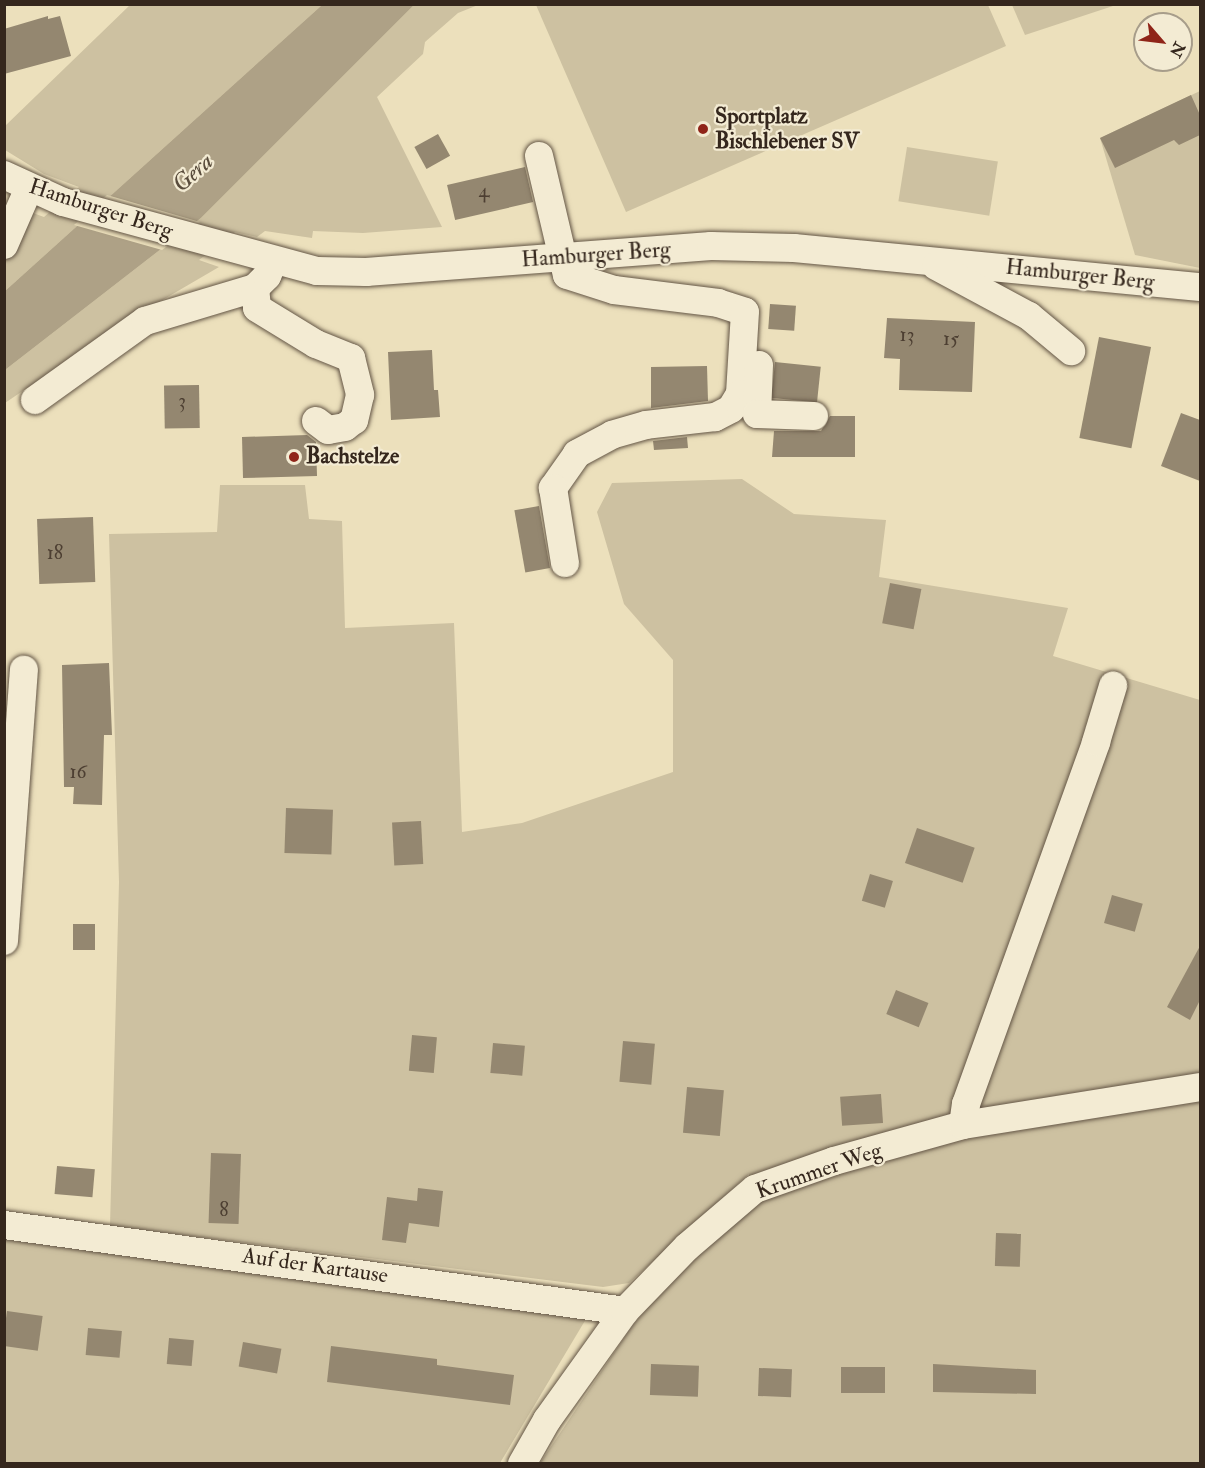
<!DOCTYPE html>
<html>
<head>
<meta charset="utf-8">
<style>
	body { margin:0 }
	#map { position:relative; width:1205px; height:1468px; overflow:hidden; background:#ece0bc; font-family:"IM FELL Double Pica",serif }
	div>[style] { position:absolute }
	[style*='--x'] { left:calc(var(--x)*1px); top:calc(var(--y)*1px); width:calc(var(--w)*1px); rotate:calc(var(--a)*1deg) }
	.green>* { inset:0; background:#cdc1a1; transform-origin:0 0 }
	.water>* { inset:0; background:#aea186 }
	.pier>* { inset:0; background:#ece0bc }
	.building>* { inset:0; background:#948770; transform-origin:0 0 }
	.roads { filter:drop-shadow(0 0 2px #635545) drop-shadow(0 0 2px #635545) }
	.minor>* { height:28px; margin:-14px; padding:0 14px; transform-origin:14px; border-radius:14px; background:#f3ebd3 }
	.dots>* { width:16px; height:16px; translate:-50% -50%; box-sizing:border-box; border:3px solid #f3ebd3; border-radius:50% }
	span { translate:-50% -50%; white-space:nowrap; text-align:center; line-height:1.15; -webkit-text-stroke:4.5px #f3ebd3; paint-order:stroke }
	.number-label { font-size:20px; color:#4d3f32 }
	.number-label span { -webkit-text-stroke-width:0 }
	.poi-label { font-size:22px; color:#35271d; font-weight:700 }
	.left { translate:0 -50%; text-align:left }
	.street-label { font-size:22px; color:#35271d }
	.water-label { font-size:24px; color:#594c3c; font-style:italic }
	.frame { position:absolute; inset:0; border:6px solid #35271d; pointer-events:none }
	.north { position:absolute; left:1133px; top:12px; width:60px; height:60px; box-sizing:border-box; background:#f3ebd3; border:2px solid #a79d8a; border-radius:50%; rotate:118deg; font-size:16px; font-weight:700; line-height:24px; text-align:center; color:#35271d }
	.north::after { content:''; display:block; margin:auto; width:21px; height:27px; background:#8f2418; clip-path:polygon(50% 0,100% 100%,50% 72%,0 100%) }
</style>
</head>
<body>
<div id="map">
	<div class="green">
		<div style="clip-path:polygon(130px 5px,322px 5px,5px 291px,5px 203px,44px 217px,79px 187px,44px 174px,5px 150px,5px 126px)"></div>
		<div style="clip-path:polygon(414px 5px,478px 5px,458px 13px,425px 42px,423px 54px,377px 97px,442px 227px,363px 233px,313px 231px,312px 238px,265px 231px,257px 237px,235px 232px,199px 260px,219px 267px,118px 326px,5px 403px,5px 370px,201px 218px)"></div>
		<div style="clip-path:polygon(536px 5px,988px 5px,1006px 46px,626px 212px)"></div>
		<div style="clip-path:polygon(1012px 5px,1116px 5px,1025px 35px)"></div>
		<div style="clip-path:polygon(1200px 91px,1200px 268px,1135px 255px,1100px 138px)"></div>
		<div style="left:907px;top:147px;width:92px;height:55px;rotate:9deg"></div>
		<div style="clip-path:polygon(742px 479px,794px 514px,886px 520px,879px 577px,1068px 608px,1053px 656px,1200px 700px,1200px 1076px,975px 1134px,1200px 1095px,1200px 1463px,540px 1463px,632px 1326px,676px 1274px,749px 1206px,749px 1174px,629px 1283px,603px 1287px,110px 1226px,119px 882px,109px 534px,217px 532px,220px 485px,305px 485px,309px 519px,342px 521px,345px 628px,454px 623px,462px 832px,522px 823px,673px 772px,673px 660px,624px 604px,597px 512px,612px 483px)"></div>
		<div style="clip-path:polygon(5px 1235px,586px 1319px,500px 1463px,5px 1464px)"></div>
	</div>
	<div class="water">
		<div style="clip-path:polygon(322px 5px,414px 5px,201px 218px,5px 370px,5px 291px)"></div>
	</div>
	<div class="pier">
		<div style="clip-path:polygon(107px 195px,200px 222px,162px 250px,74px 225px)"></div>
	</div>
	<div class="building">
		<div style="clip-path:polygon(48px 16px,48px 19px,60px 16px,71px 56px,4px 74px,4px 29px)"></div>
		<div style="clip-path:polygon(1191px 95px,1200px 115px,1200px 135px,1179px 145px,1174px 140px,1115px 168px,1100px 138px)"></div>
		<div style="left:438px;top:134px;width:25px;height:27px;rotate:61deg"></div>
		<div style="left:525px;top:167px;width:36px;height:80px;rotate:77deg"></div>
		<div style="left:770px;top:304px;width:26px;height:25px;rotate:4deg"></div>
		<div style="clip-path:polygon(887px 318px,975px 322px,972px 392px,899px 390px,900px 359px,884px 358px)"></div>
		<div style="left:1099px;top:337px;width:53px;height:103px;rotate:11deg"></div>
		<div style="clip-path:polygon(432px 350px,434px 390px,438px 390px,440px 417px,391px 420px,388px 352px)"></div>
		<div style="left:775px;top:362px;width:46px;height:36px;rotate:6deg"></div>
		<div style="clip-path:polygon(707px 366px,708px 401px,651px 408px,651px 367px)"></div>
		<div style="left:199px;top:385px;width:43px;height:35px;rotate:89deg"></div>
		<div style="clip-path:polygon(1181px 413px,1200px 420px,1200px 481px,1161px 466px)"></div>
		<div style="clip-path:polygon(830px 416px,855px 416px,855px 457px,772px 457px,774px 431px,821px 431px)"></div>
		<div style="clip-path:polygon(307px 435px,316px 442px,317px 476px,243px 478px,242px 437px)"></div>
		<div style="clip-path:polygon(687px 437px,688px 448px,654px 450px,653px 441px)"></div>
		<div style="left:539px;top:506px;width:63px;height:25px;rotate:80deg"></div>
		<div style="left:93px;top:517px;width:65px;height:56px;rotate:88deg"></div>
		<div style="left:890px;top:583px;width:32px;height:41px;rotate:11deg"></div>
		<div style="clip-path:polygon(109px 663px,112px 735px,104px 735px,102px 805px,73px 804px,74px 787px,64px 787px,62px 665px)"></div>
		<div style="left:286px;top:808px;width:47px;height:45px;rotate:2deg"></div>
		<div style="left:421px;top:821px;width:43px;height:29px;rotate:87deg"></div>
		<div style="left:917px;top:828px;width:61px;height:37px;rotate:19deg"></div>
		<div style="left:870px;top:874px;width:24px;height:28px;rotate:17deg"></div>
		<div style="left:1112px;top:895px;width:32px;height:29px;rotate:16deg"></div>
		<div style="left:73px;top:924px;width:22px;height:26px"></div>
		<div style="clip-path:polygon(1200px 946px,1200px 1000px,1190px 1020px,1167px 1007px)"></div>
		<div style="left:896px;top:990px;width:35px;height:26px;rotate:22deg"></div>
		<div style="left:412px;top:1035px;width:25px;height:36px;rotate:5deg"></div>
		<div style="left:623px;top:1041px;width:32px;height:41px;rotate:5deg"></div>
		<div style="left:493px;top:1043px;width:32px;height:30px;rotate:5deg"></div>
		<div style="left:687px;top:1087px;width:37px;height:46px;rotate:5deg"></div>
		<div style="left:881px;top:1094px;width:29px;height:41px;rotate:86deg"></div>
		<div style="left:211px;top:1153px;width:30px;height:70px;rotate:2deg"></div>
		<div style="left:57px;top:1166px;width:38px;height:28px;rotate:5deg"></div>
		<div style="clip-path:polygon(418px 1188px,443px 1191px,439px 1227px,409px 1223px,406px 1243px,382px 1240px,387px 1197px,417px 1201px)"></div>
		<div style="left:996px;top:1233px;width:25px;height:33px;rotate:2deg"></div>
		<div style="left:7px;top:1311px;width:36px;height:35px;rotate:8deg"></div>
		<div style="left:88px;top:1328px;width:34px;height:27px;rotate:5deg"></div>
		<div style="left:169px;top:1338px;width:25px;height:26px;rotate:5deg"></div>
		<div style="left:243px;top:1342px;width:39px;height:25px;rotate:10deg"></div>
		<div style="clip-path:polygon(331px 1346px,437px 1359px,437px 1365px,514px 1375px,510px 1405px,327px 1382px)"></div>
		<div style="left:651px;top:1364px;width:48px;height:31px;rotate:2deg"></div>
		<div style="clip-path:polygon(933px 1364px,1036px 1370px,1036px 1394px,933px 1392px)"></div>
		<div style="left:841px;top:1367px;width:44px;height:26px"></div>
		<div style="left:759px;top:1368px;width:33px;height:28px;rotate:2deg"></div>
	</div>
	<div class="roads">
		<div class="minor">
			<div style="--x:539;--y:156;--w:122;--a:76.8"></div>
			<div style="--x:567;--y:275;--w:49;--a:17.7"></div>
			<div style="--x:614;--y:290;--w:105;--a:7.1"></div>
			<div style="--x:718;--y:303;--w:28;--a:18"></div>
			<div style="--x:745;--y:312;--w:82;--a:93.5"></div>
			<div style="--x:740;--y:394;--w:17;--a:121"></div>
			<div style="--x:731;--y:409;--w:18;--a:153"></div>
			<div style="--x:715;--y:417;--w:69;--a:173.4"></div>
			<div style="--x:646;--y:425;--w:35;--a:164"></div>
			<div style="--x:612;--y:435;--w:40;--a:152"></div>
			<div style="--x:577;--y:454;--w:42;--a:125.2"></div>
			<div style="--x:553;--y:488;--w:76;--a:80.9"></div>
			<div style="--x:4;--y:175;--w:65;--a:24.6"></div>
			<div style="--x:63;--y:202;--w:263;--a:15.2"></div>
			<div style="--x:317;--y:271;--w:49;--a:1.2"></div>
			<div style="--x:366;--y:272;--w:346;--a:-4.3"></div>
			<div style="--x:711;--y:246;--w:83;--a:1.4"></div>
			<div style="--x:794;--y:248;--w:408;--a:5.5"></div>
			<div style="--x:4;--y:245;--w:62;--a:-66.3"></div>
			<div style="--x:936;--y:266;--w:106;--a:28.3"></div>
			<div style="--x:1029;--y:316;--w:55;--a:39.8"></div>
			<div style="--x:255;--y:288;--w:20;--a:84"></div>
			<div style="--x:257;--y:308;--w:69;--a:31.4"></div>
			<div style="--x:316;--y:344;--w:38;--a:22"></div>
			<div style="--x:351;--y:358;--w:38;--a:76"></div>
			<div style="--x:360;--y:395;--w:26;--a:103"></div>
			<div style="--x:354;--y:420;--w:11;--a:142"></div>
			<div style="--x:345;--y:427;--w:17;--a:170"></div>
			<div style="--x:328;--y:430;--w:15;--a:-143"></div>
			<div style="--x:759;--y:365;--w:49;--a:92.3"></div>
			<div style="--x:757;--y:414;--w:57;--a:2"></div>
			<div style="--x:35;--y:400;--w:135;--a:-35.7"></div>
			<div style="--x:145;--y:321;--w:115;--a:-16.7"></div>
			<div style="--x:255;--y:288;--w:17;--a:-45"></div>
			<div style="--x:267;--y:276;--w:17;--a:-66"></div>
			<div style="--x:4;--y:941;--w:272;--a:-85.8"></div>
			<div style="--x:963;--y:1125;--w:21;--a:-82"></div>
			<div style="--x:966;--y:1104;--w:385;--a:-70.2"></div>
			<div style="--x:1096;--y:742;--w:59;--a:-73.1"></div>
			<div style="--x:4;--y:1225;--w:627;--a:7.88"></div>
			<div style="--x:522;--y:1464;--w:51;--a:-60.4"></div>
			<div style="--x:547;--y:1420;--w:134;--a:-54.4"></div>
			<div style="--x:625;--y:1311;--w:89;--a:-45.9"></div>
			<div style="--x:687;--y:1247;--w:89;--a:-40.5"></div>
			<div style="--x:755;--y:1189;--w:84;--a:-19.5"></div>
			<div style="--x:834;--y:1161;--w:134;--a:-15.6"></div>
			<div style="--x:963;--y:1125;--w:240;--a:-9.1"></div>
		</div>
	</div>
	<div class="dots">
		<div style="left:703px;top:129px;background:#8f2418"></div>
		<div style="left:294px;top:457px;background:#8f2418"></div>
	</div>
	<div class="number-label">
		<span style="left:484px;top:190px">4</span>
		<span style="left:907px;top:334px">13</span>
		<span style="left:951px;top:338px">15</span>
		<span style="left:182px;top:400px">3</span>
		<span style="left:55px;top:552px">18</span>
		<span style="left:78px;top:771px">16</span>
		<span style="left:224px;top:1209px">8</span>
	</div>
	<div class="poi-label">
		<span class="left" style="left:715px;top:129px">Sportplatz<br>Bischlebener SV</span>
		<span class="left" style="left:306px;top:457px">Bachstelze</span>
	</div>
	<div class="street-label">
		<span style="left:101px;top:209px;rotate:18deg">Hamburger Berg</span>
		<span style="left:596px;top:255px;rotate:-4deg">Hamburger Berg</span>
		<span style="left:1080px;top:275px;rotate:6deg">Hamburger Berg</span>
		<span style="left:819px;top:1171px;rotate:-19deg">Krummer Weg</span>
		<span style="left:315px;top:1266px;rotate:8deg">Auf der Kartause</span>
	</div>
	<div class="water-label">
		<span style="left:193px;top:173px;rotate:-42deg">Gera</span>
	</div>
	<div class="frame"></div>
	<div class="north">N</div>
</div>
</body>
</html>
